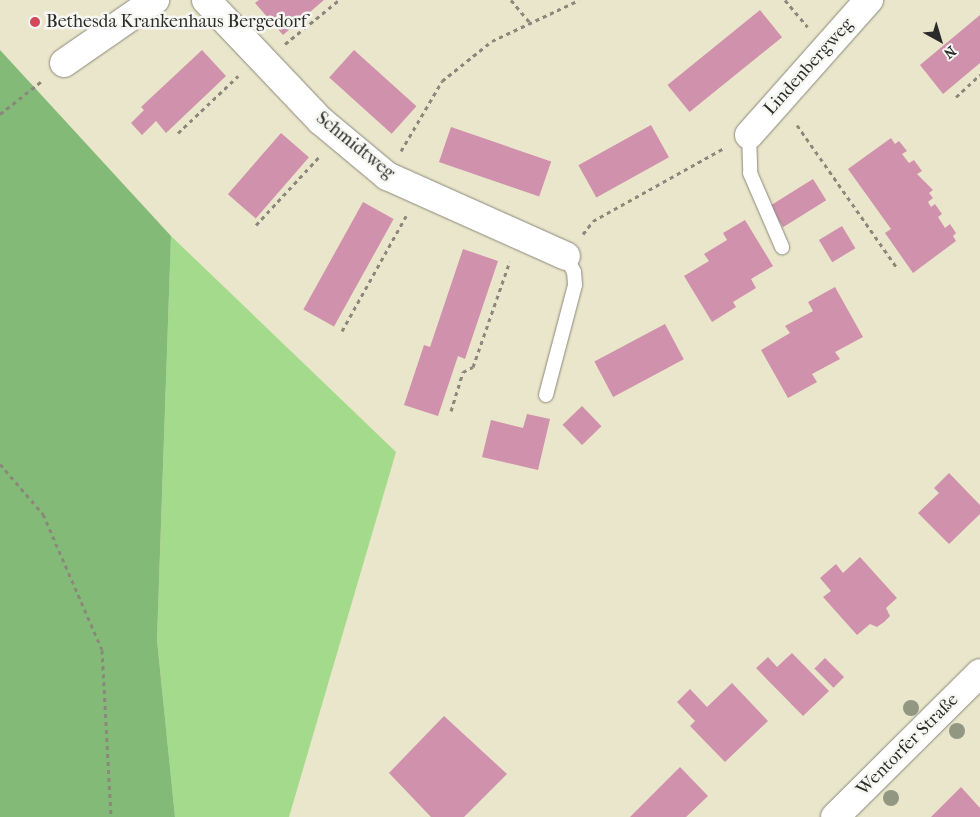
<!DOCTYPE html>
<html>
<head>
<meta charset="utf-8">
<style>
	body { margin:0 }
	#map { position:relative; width:980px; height:817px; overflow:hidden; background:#eae6cb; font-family:"IM FELL French Canon",serif }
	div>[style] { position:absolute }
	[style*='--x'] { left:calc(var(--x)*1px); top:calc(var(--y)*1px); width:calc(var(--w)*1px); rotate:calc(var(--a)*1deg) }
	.green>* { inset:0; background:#a4da8b }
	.forest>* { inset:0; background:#83ba77 }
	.building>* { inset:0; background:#cf91ab; transform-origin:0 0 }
	.path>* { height:3px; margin-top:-1.5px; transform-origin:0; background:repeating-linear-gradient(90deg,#8a887b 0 4px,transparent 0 8px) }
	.roads { filter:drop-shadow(0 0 1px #8a887b) drop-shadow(0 0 1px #8a887b) }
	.lane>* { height:14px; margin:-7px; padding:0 7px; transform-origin:7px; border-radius:7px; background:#fff }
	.street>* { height:28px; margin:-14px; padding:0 14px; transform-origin:14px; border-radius:14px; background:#fff }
	.primary>* { height:28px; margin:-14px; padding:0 14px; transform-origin:14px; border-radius:14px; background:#fff }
	.trees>* { width:16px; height:16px; margin:-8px; border-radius:50%; background:#919780 }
	.dots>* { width:14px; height:14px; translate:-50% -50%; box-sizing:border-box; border:2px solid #f6f6f2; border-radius:50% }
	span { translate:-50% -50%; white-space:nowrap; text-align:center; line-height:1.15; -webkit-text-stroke:5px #f6f6f2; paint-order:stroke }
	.poi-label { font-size:18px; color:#2b2b2b }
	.left { translate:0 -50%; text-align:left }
	.street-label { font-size:18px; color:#2b2b2b }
	.north { position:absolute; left:915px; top:15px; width:50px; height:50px; -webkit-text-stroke:4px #f6f6f2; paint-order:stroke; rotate:141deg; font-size:14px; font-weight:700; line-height:20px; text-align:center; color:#2b2b2b }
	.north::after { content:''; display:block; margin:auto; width:18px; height:22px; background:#2b2b2b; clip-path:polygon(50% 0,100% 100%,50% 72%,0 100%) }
</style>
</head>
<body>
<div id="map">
	<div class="green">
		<div style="clip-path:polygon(171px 236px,396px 452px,289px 817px,175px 817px,157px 640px)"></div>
	</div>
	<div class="forest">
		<div style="clip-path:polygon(0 50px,171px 236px,157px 640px,175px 817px,0 817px)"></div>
	</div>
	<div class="building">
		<div style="clip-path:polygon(259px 0,324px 0,283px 35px,255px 3px)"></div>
		<div style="left:760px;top:10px;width:35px;height:119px;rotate:51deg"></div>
		<div style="clip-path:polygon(980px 15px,980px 63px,943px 94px,920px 65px)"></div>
		<div style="clip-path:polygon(202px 50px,226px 76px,166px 133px,156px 121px,142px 135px,131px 123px,144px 110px,141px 107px)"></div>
		<div style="left:354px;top:50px;width:84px;height:37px;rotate:42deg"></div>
		<div style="left:651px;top:125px;width:37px;height:83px;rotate:61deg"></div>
		<div style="left:451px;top:127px;width:106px;height:37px;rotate:19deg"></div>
		<div style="left:281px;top:133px;width:37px;height:81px;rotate:41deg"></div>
		<div style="clip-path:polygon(891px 138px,895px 144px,899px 141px,907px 151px,902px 154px,909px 163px,914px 160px,922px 171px,917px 174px,933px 190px,929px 193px,933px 198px,928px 202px,931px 207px,935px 204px,942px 214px,938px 217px,945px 228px,950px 224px,956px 233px,953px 236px,956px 241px,913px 273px,885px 233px,891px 229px,848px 169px)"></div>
		<div style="left:813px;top:179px;width:25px;height:51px;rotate:58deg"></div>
		<div style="left:363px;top:202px;width:35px;height:123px;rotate:29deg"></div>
		<div style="clip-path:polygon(745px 220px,773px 266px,751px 279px,756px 288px,733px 302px,736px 307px,712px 322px,684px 276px,709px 261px,704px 254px,727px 240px,723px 233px)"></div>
		<div style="left:842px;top:226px;width:26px;height:27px;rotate:59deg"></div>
		<div style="clip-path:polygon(463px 249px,498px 261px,465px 359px,458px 356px,438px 416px,404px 405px,424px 345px,430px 347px)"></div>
		<div style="clip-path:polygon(835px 287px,863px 337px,835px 352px,840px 359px,812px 374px,817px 382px,788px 398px,761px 350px,790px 333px,785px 326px,813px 311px,808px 302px)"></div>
		<div style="left:665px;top:324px;width:40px;height:80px;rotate:62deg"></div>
		<div style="left:582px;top:406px;width:28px;height:27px;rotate:46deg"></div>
		<div style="clip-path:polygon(527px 414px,550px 419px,538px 470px,482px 457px,491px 420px,523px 428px)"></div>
		<div style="clip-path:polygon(949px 473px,980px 505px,980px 514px,949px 544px,918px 513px,939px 493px,934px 488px)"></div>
		<div style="clip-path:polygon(860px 557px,897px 598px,886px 608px,890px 616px,884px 622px,877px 627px,870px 624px,857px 635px,823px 597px,831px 591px,820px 578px,836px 564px,843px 573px)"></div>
		<div style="clip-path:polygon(792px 653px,829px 691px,803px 716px,756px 668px,768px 657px,777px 667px)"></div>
		<div style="left:825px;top:658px;width:27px;height:15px;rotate:45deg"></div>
		<div style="clip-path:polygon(732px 683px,768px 721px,725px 762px,690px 726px,695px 721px,677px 702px,690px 689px,707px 707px)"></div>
		<div style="clip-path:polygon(444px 716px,507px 774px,464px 817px,431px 817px,389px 773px)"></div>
		<div style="clip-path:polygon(680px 767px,708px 796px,686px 817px,630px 817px)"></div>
		<div style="clip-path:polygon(961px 787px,980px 808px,980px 817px,931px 817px)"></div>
	</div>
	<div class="path">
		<div style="--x:511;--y:0;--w:30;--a:50"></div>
		<div style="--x:785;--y:0;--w:35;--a:50"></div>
		<div style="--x:285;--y:44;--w:70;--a:-39.2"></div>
		<div style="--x:956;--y:97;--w:33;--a:-43"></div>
		<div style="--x:0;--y:114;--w:55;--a:-38.3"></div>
		<div style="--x:797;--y:125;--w:174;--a:55"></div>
		<div style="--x:178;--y:133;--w:83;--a:-43.5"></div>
		<div style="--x:401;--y:151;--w:81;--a:-59.6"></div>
		<div style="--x:442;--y:81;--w:64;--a:-38.7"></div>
		<div style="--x:492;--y:41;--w:96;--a:-25.2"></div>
		<div style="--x:256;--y:225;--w:94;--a:-47.2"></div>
		<div style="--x:583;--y:234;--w:16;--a:-52"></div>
		<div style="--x:593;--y:221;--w:150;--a:-29.1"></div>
		<div style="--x:342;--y:331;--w:132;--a:-60.9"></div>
		<div style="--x:451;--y:411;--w:41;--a:-72.9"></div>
		<div style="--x:463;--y:372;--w:11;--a:-27"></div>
		<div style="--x:473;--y:367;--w:112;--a:-70.8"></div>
		<div style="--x:0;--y:464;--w:66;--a:49.3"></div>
		<div style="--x:43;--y:514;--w:148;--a:66.5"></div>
		<div style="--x:102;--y:650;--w:167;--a:86.9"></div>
	</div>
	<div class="roads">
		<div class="lane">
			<div style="--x:749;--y:135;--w:38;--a:88"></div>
			<div style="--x:750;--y:173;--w:81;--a:66.6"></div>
			<div style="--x:546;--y:395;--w:114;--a:-75.2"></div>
			<div style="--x:575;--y:285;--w:13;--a:-94"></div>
			<div style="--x:574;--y:272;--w:18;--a:-117"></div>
		</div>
		<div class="street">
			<div style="--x:206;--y:0;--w:167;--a:46.5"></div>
			<div style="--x:321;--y:121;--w:86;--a:39.8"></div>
			<div style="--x:387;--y:176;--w:196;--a:24.1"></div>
			<div style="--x:64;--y:63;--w:111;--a:-34.7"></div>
			<div style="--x:749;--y:135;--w:181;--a:-48.4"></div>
		</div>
		<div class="primary">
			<div style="--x:835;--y:817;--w:204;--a:-44.8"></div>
		</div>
	</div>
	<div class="trees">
		<div style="left:911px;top:708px"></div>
		<div style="left:957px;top:731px"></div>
		<div style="left:891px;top:798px"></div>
	</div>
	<div class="dots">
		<div style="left:35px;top:22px;background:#d1495b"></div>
	</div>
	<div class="poi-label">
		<span class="left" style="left:46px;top:22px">Bethesda Krankenhaus Bergedorf</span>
	</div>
	<div class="street-label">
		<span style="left:809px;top:67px;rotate:-48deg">Lindenbergweg</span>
		<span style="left:355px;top:146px;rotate:39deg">Schmidtweg</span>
		<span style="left:908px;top:745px;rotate:-45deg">Wentorfer Straße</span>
	</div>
	<div class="north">N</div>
</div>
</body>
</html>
